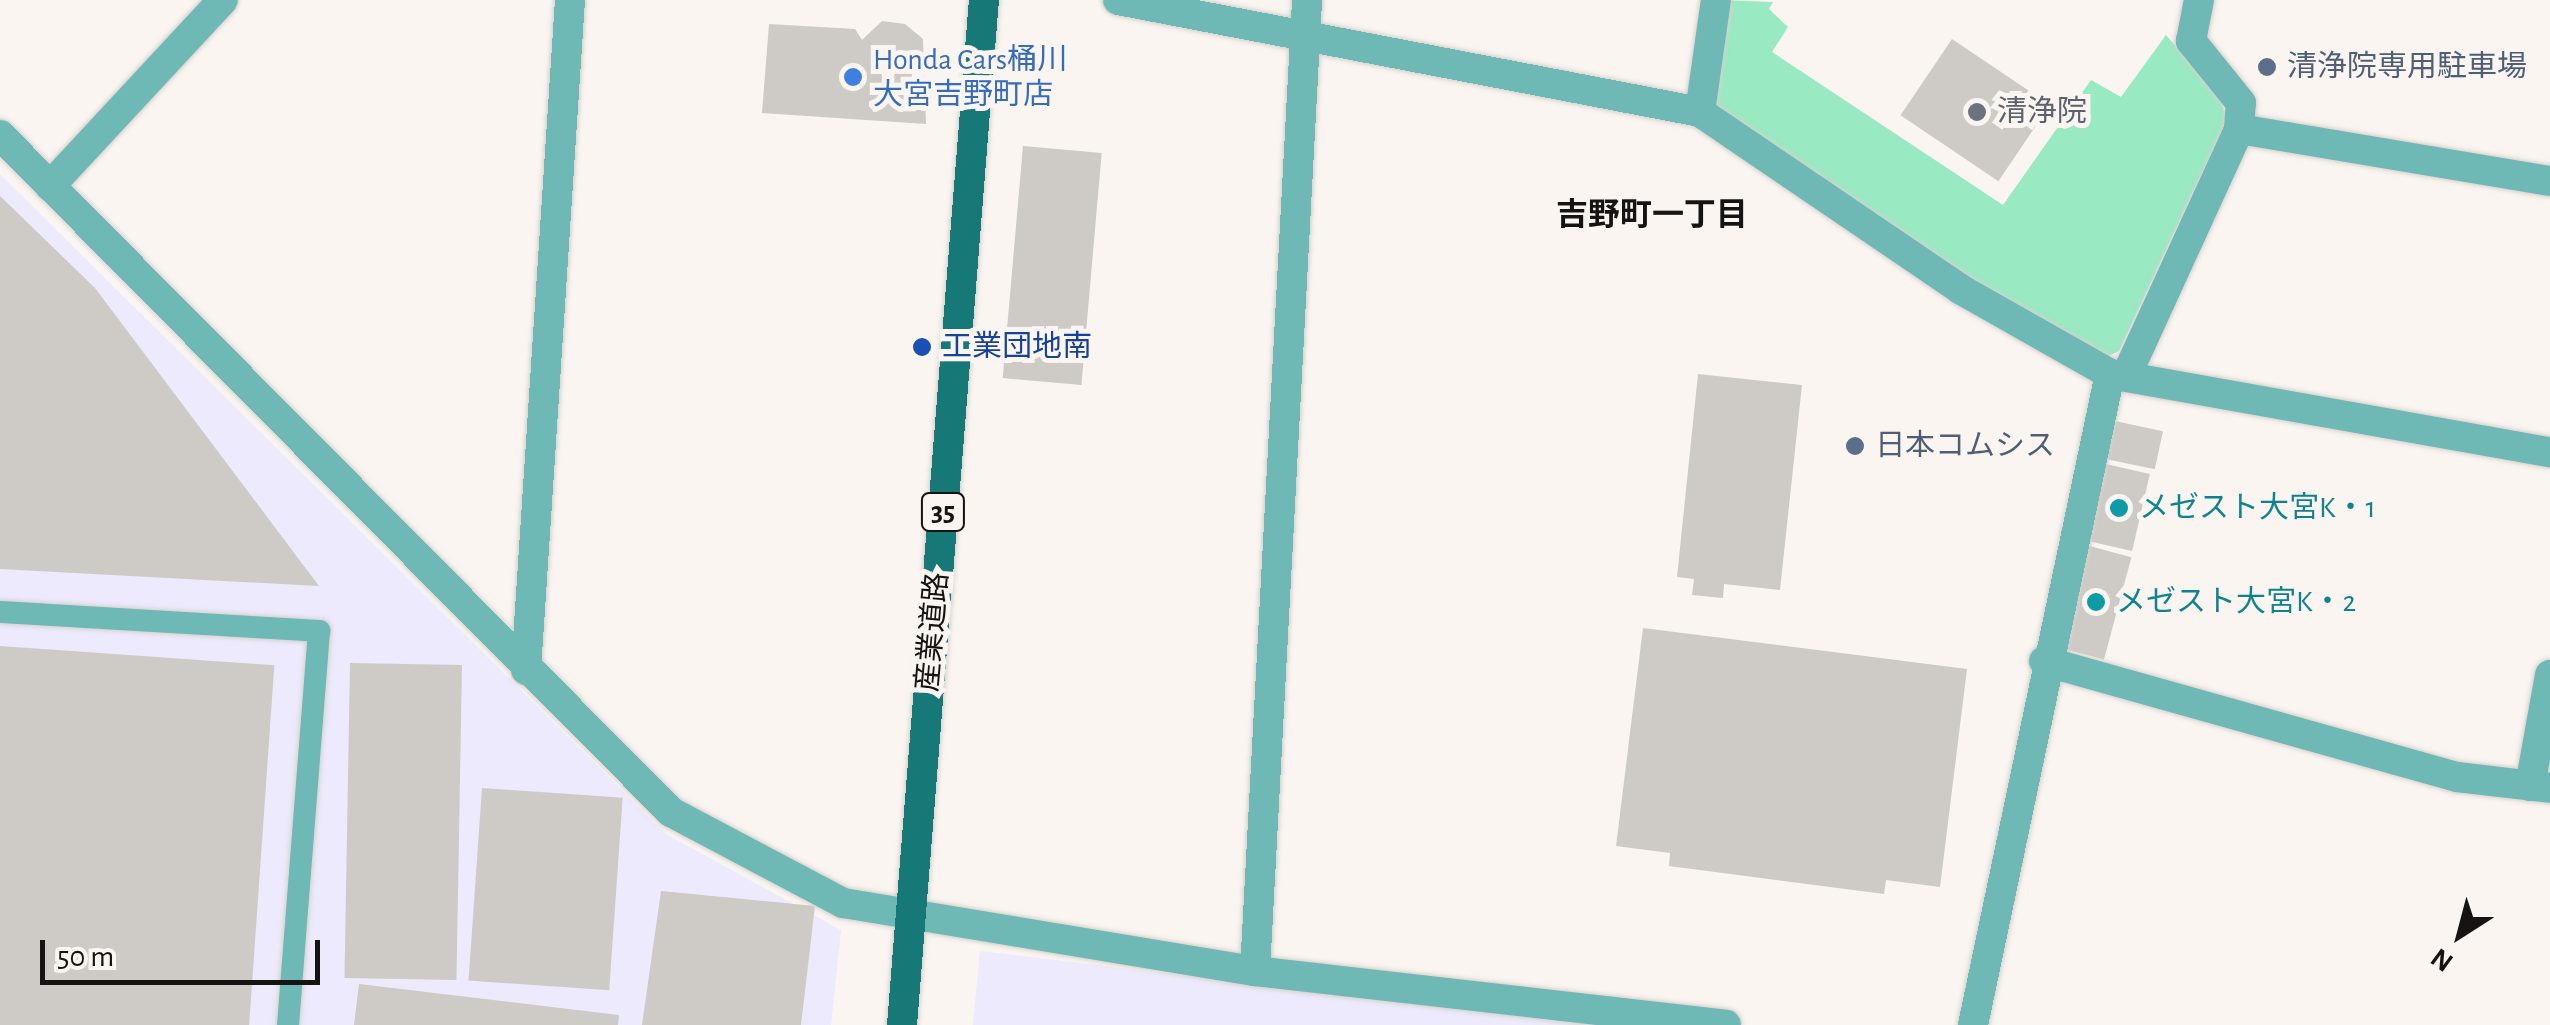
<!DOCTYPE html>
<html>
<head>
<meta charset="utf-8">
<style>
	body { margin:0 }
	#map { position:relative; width:2550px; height:1025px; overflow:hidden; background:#faf5f1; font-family:"Alegreya Sans","Noto Sans JP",sans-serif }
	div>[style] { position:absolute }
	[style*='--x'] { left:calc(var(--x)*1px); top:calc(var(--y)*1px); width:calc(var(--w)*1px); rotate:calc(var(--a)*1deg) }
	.industrial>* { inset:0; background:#eceafc }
	.green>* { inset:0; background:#99e9c2 }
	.building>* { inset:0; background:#cecac6; transform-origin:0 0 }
	.roads { filter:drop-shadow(0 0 2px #d5d1cd) drop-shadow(0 0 2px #d5d1cd) }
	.service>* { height:22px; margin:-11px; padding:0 11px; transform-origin:11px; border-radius:11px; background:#6eb8b6 }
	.minor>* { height:30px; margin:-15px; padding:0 15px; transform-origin:15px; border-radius:15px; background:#6eb8b6 }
	.primary>* { height:30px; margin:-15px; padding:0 15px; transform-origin:15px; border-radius:15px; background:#167877 }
	.dots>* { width:28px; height:28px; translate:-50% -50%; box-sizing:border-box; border:5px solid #faf5f1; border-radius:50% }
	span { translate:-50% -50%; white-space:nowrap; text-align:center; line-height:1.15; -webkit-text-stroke:10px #faf5f1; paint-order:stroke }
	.shield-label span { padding:2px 8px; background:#faf5f1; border:2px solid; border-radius:8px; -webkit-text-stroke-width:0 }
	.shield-label { font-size:28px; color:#151412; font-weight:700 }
	.shop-label { font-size:30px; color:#366cbe }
	.left { translate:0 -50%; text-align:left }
	.service-label { font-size:30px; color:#4e5e75 }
	.worship-label { font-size:30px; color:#5b616d }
	.transit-label { font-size:30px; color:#164399 }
	.culture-label { font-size:30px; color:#0d838f }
	.street-label { font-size:30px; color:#151412 }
	.neighbourhood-label { font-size:32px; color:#151412; font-weight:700 }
	.north { position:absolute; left:2410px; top:885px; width:100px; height:100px; -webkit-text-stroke:8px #faf5f1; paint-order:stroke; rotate:216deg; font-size:28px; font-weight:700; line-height:40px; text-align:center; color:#151412 }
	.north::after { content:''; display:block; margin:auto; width:35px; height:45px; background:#151412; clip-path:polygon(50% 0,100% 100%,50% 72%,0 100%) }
	.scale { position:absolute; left:40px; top:940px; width:280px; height:45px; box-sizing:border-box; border:5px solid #151412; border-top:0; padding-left:12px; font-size:30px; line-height:35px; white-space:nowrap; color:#151412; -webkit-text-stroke:8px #faf5f1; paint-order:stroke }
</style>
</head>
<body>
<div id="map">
	<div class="industrial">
		<div style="clip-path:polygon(0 174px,666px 834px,841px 930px,831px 1025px,0 1025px)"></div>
		<div style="clip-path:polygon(980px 951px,1591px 1025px,973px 1025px)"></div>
	</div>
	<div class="green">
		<div style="clip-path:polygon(1721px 0,1773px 2px,1769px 9px,1788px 27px,1772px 52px,2003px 205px,2091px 80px,2121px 97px,2166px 35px,2219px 96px,2227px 119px,2119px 351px,2100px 360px,1951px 274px,1707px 102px)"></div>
	</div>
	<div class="building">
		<div style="clip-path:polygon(882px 21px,905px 24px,923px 39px,926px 124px,762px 113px,769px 24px,855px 29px,862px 40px)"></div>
		<div style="left:1952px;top:39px;width:118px;height:92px;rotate:34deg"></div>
		<div style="left:1023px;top:146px;width:79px;height:233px;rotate:5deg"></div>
		<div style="clip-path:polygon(0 196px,95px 288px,319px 586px,0 569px)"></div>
		<div style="clip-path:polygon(1698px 374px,1802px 385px,1780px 590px,1724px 584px,1723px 598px,1692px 595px,1694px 579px,1677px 577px)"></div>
		<div style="left:2115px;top:421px;width:49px;height:39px;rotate:12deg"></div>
		<div style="left:2106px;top:464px;width:45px;height:79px;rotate:13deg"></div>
		<div style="left:2086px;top:545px;width:47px;height:106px;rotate:15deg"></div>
		<div style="clip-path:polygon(1643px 628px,1967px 669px,1940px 887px,1886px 880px,1884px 894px,1669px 866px,1670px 853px,1616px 846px)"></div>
		<div style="left:0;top:646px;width:275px;height:379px;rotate:4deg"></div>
		<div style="left:350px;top:663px;width:112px;height:315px;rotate:1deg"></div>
		<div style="left:482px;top:788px;width:141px;height:193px;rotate:4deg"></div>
		<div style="clip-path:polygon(661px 891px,815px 906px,801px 1025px,642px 1025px)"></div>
		<div style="clip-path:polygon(359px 984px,619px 1015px,618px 1025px,354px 1025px)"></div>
	</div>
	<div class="roads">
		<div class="service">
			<div style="--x:0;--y:612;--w:320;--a:3.4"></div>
			<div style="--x:319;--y:631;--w:395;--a:94.5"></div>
		</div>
		<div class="minor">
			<div style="--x:1118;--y:0;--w:593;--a:10.89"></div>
			<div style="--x:1700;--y:112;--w:315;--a:34.2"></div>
			<div style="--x:1960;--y:289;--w:172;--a:29.5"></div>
			<div style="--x:2110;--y:374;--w:447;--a:10.1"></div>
			<div style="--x:1700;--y:112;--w:113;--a:-81.9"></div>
			<div style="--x:2239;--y:129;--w:315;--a:9.5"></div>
			<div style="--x:0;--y:135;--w:953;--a:45.26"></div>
			<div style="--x:671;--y:812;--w:195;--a:27.9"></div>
			<div style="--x:843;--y:903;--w:418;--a:9.4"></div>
			<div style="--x:1255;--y:971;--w:474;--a:6.5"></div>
			<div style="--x:50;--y:186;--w:254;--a:-47.1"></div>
			<div style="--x:2127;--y:374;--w:269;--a:-65.4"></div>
			<div style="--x:2239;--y:129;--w:26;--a:-86"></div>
			<div style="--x:2241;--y:103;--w:80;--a:-128.9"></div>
			<div style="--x:2191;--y:41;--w:42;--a:-79"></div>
			<div style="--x:2044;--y:661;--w:429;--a:15.7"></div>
			<div style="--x:2457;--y:777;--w:94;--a:6.7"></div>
			<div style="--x:526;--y:670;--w:671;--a:-86.24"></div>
			<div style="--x:2530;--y:786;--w:113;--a:-79.8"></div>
			<div style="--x:1255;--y:971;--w:972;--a:-86.93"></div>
			<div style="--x:1973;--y:1025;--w:665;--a:-78.12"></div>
		</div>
		<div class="primary">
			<div style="--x:902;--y:1025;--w:1028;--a:-85.43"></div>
		</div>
	</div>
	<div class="dots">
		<div style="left:2267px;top:67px;background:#5c6f8a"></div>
		<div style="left:853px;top:77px;background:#3f7fe0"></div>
		<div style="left:1977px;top:112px;background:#6b7280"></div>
		<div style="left:922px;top:347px;background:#1a4fb4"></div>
		<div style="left:1855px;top:446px;background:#5c6f8a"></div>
		<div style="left:2119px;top:508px;background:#0f9aa8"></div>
		<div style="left:2096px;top:602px;background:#0f9aa8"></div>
	</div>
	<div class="shield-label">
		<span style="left:943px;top:512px">35</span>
	</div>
	<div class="shop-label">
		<span class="left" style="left:873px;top:77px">Honda Cars桶川<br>大宮吉野町店</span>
	</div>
	<div class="service-label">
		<span class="left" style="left:2287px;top:67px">清浄院専用駐車場</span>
		<span class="left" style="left:1875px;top:446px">日本コムシス</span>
	</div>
	<div class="worship-label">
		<span class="left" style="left:1997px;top:112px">清浄院</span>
	</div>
	<div class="transit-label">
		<span class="left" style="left:942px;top:347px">工業団地南</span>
	</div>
	<div class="culture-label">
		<span class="left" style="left:2139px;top:508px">メゼスト大宮K・1</span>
		<span class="left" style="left:2116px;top:602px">メゼスト大宮K・2</span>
	</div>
	<div class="street-label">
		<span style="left:933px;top:632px;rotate:-85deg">産業道路</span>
	</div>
	<div class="neighbourhood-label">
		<span style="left:1652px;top:215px">吉野町一丁目</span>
	</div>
	<div class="north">N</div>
	<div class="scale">50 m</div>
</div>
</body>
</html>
